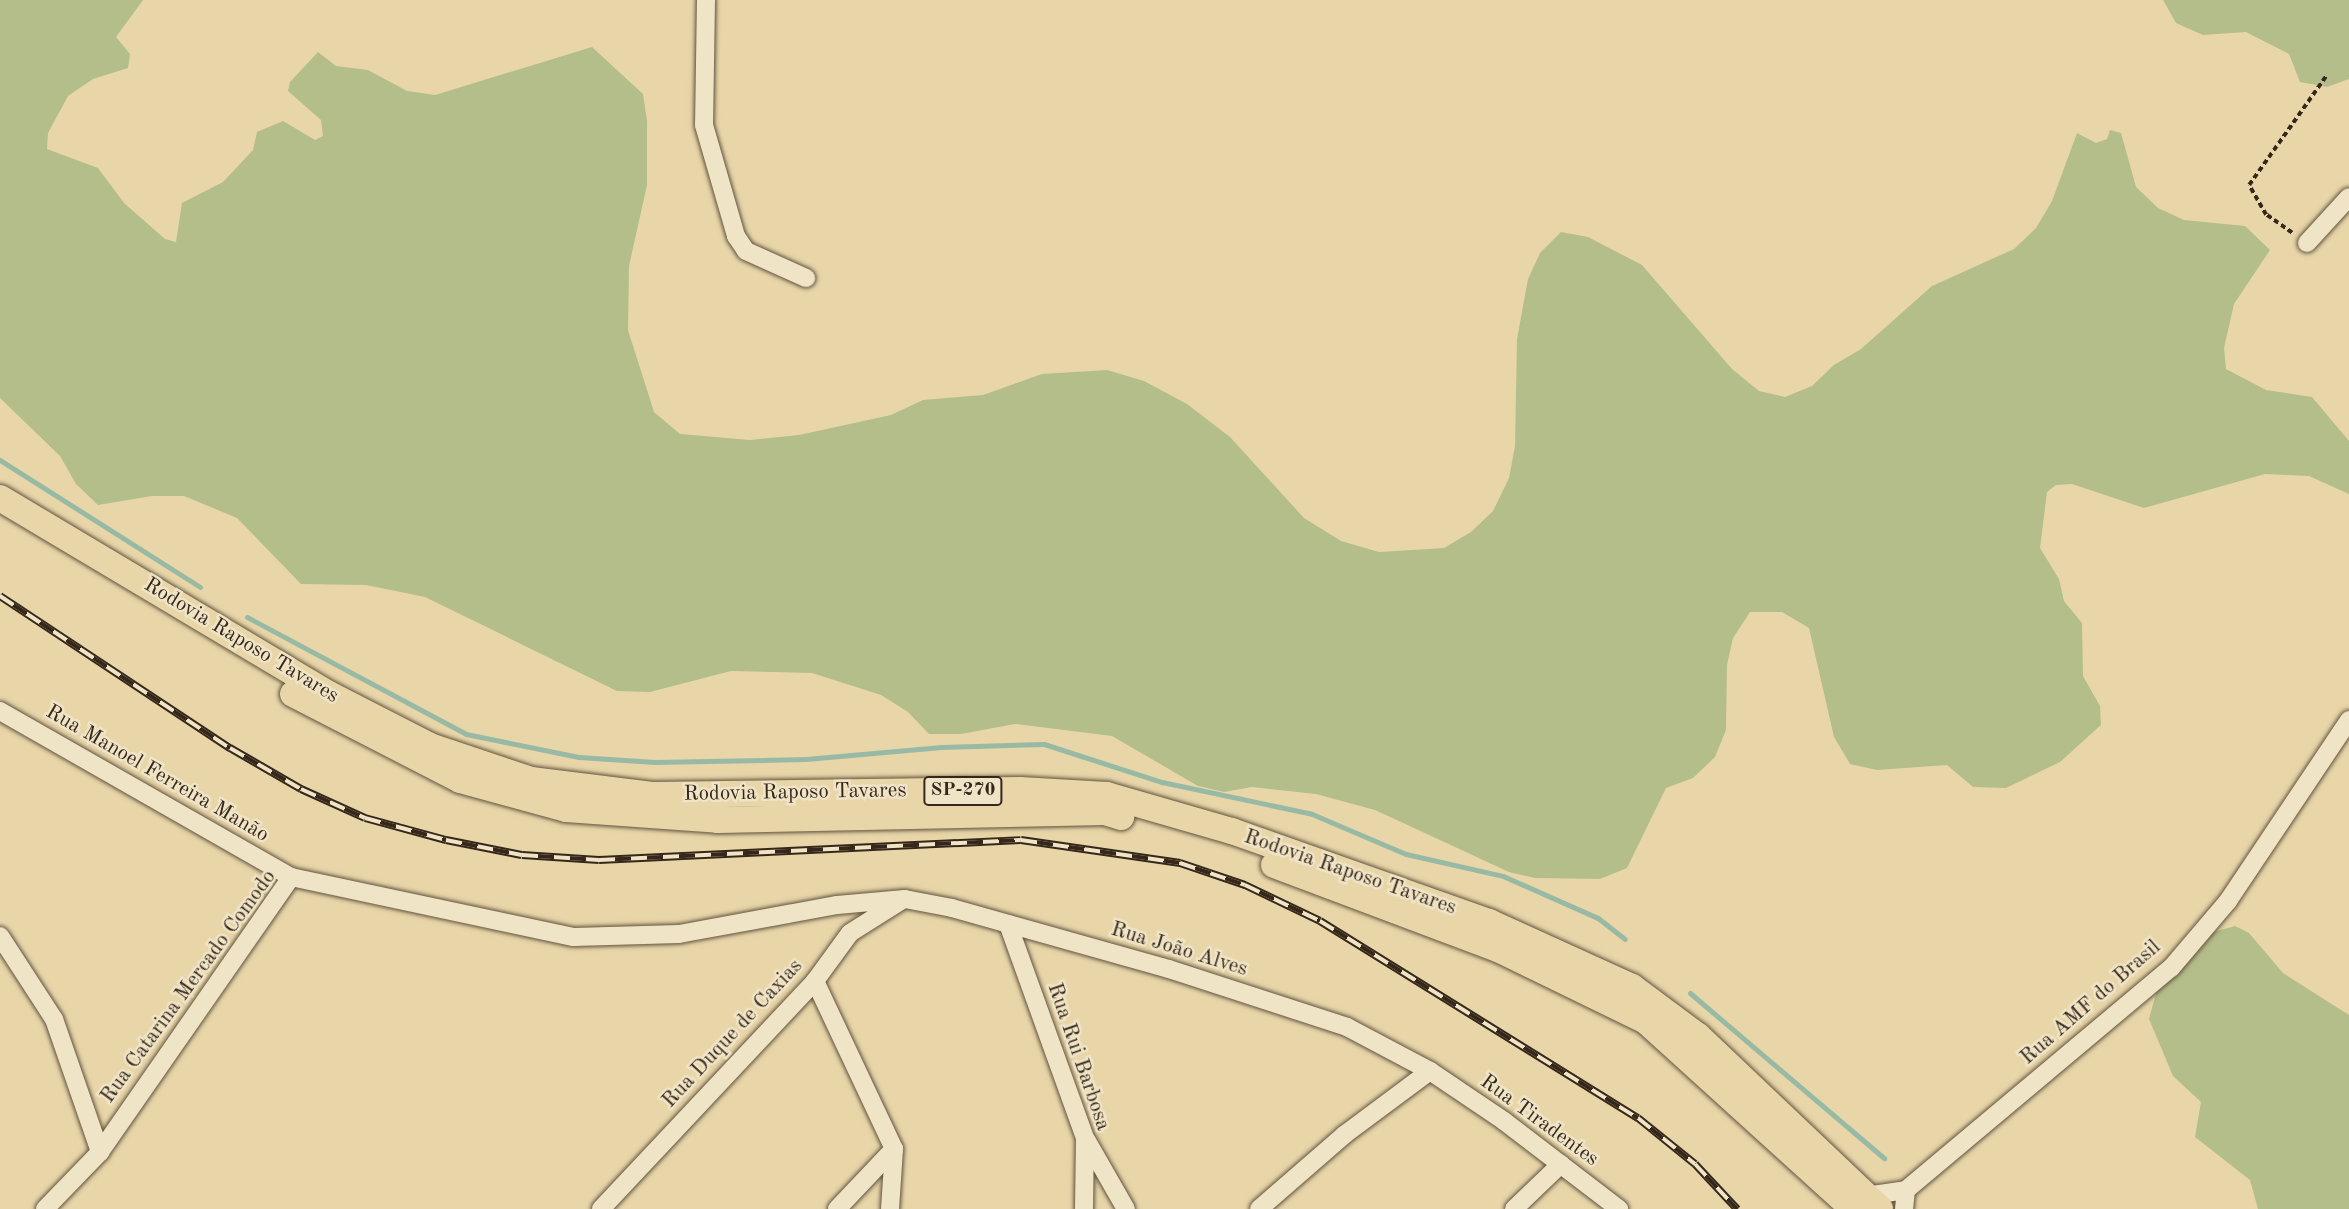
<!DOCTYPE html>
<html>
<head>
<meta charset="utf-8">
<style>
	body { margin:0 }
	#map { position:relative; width:2349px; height:1209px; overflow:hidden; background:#e8d6a9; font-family:"Old Standard TT",serif }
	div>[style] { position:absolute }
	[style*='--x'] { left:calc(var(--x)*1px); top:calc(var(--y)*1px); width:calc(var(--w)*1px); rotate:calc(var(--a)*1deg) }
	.green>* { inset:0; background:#b4be8a }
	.stream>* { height:5px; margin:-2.5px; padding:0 2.5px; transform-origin:2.5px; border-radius:2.5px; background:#98baa4 }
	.path>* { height:3.5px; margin-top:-1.75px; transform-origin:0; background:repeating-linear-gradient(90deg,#36271b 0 5px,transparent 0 8.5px) }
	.roads { filter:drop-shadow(0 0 2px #62533e) drop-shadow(0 0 2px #62533e) }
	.minor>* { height:18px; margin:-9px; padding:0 9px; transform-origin:9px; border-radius:9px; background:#f0e4c7 }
	.highway>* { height:26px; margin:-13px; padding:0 13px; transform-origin:13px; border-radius:13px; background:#e8d6a9 }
	.rail>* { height:8px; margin-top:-4px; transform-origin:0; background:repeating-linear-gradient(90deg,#f0e4c7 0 16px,#36271b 0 32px); box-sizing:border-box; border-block:2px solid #36271b }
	span { translate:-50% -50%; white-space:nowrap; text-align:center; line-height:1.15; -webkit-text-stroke:5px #f0e4c7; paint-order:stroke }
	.shield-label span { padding:2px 5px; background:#f0e4c7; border:2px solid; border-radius:5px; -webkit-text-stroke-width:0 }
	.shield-label { font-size:19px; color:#36271b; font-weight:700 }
	.street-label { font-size:21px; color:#36271b }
</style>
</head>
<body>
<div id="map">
	<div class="green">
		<div style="clip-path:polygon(0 0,143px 0,116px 37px,130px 54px,128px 68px,93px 79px,68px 96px,48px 133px,47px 149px,98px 168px,124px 203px,165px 239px,176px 242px,182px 203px,223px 182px,253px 150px,257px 132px,283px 121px,315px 140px,323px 136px,321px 120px,288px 91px,290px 82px,318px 52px,336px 66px,368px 70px,407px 91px,435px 95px,592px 47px,643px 94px,647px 121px,647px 185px,629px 266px,628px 330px,654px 412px,680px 434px,750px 440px,799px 435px,891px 415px,923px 400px,983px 395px,1042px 374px,1107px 370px,1144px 381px,1187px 404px,1230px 437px,1304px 518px,1341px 541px,1379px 552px,1444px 548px,1471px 532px,1493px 511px,1509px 478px,1515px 446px,1517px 339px,1528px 279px,1540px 253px,1561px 232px,1588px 237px,1642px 265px,1732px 369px,1759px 391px,1785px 397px,1812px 386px,1834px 365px,1861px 349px,1932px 286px,2014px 249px,2036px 228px,2052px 201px,2077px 133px,2096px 143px,2107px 139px,2110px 130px,2121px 133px,2136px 187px,2158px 208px,2184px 220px,2245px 226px,2270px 250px,2234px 304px,2224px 348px,2226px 369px,2266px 390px,2312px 397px,2349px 441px,2349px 494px,2309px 476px,2265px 474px,2144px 508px,2072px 484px,2056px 485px,2047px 492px,2040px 548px,2059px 579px,2064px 601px,2082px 623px,2083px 676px,2100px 706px,2101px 725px,2060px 762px,2006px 788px,1973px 787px,1947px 765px,1877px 770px,1850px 764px,1834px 737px,1809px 628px,1782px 612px,1750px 612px,1733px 638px,1727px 665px,1726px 730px,1715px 757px,1693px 778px,1666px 788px,1627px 868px,1600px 879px,1535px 878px,1509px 872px,1375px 810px,1316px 794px,1252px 787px,1224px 792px,1198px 786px,1112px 736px,1015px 724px,961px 734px,929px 734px,908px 712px,881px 695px,812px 673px,731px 671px,650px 692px,617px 691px,425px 597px,366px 585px,301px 584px,237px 518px,184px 496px,152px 496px,98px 505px,76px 484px,60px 456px,0 398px)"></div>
		<div style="clip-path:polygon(2163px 0,2349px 0,2349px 79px,2327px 87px,2300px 82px,2289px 54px,2246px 32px,2203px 35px,2176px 23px)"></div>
		<div style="clip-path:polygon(2235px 926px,2249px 933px,2283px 973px,2349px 1015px,2349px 1209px,2258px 1209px,2250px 1180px,2195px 1137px,2201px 1102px,2173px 1076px,2149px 1019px,2158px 986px,2210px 933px)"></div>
	</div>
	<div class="stream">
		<div style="--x:0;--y:460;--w:237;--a:32.4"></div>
		<div style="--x:247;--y:617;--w:248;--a:28.1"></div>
		<div style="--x:466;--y:734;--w:115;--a:11.5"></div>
		<div style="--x:579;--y:757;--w:76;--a:3.8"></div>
		<div style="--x:655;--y:762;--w:151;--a:-1.1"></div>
		<div style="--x:806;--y:759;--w:136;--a:-5.1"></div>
		<div style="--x:941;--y:747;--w:103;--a:-1.7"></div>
		<div style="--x:1044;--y:744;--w:124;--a:17.9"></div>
		<div style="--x:1162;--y:782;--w:153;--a:12"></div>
		<div style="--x:1312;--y:814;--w:102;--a:23.1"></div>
		<div style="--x:1406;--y:854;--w:99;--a:12.8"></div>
		<div style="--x:1503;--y:876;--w:104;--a:23.9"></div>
		<div style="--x:1598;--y:918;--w:34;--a:38"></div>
		<div style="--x:1690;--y:993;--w:255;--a:40.4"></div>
	</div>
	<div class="path">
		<div style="--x:2292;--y:233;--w:32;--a:-145"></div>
		<div style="--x:2266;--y:215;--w:34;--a:-120"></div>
		<div style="--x:2249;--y:185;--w:135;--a:-54.7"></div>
	</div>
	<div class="roads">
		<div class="minor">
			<div style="--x:706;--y:0;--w:125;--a:90.9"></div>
			<div style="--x:704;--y:125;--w:116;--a:73.9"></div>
			<div style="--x:736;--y:236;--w:18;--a:56"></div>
			<div style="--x:746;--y:251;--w:66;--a:24.2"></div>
			<div style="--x:2307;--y:243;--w:62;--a:-47.6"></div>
			<div style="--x:0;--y:711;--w:335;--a:29.7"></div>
			<div style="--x:291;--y:877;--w:289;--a:12"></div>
			<div style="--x:574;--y:937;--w:105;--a:-1.6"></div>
			<div style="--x:679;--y:934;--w:161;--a:-10.4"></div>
			<div style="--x:837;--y:905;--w:68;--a:-5"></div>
			<div style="--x:905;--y:899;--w:48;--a:10.8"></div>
			<div style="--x:952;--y:908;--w:225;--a:15.7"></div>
			<div style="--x:1169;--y:969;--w:187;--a:18"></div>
			<div style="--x:1347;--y:1027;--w:94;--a:27.9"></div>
			<div style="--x:1430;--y:1071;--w:89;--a:34"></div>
			<div style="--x:1504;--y:1121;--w:145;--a:37.4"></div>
			<div style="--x:1008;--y:924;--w:227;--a:70.2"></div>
			<div style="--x:1085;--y:1138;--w:71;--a:90.8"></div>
			<div style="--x:0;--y:936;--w:99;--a:57"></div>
			<div style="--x:54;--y:1019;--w:141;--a:70.9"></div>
			<div style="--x:815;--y:981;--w:186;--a:64.8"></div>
			<div style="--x:894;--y:1149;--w:60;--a:93.8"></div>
			<div style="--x:1087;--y:1141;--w:78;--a:60.2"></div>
			<div style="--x:1866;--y:1196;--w:40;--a:-8.5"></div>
			<div style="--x:1906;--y:1190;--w:346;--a:-40"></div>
			<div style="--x:2171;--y:968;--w:88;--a:-49.6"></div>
			<div style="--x:2228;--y:901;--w:218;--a:-56.2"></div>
			<div style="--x:45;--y:1209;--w:79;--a:-46"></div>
			<div style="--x:100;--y:1152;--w:335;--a:-55.2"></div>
			<div style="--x:601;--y:1209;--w:313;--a:-46.8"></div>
			<div style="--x:815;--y:981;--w:59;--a:-53.9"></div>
			<div style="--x:850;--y:933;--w:62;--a:-32.4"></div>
			<div style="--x:837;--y:1209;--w:83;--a:-46.5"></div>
			<div style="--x:1259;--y:1209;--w:113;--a:-41"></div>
			<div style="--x:1344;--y:1135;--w:107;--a:-36.7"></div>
			<div style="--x:1514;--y:1209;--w:65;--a:-43.8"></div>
			<div style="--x:1904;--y:1209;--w:19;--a:-84"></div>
		</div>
		<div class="highway">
			<div style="--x:0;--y:498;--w:383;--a:30.8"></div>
			<div style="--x:329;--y:694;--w:114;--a:27.2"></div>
			<div style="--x:430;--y:746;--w:107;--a:18.6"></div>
			<div style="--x:531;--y:780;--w:124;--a:7"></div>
			<div style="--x:654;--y:795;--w:366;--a:-0.8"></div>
			<div style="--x:1020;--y:790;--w:87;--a:3.3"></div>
			<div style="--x:1107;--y:795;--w:130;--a:16.1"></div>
			<div style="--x:1232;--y:831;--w:273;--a:19.5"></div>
			<div style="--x:1489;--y:922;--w:157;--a:24.4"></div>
			<div style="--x:1632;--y:987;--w:82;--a:36.6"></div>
			<div style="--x:1698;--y:1036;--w:251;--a:43.5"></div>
			<div style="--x:293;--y:694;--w:188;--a:27.2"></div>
			<div style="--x:460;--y:780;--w:110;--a:15.3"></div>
			<div style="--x:566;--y:809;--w:152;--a:4.1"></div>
			<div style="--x:718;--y:820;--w:387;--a:-1.2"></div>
			<div style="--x:1105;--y:812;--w:17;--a:17"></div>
			<div style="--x:1274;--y:865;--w:241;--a:20.6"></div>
			<div style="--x:1500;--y:950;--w:162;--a:25.9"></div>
			<div style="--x:1646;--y:1021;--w:280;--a:42.2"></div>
		</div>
	</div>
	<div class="rail">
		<div style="--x:0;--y:596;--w:276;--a:33.5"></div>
		<div style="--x:230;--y:748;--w:82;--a:30"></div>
		<div style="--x:301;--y:789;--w:70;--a:24.4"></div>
		<div style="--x:365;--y:818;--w:84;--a:15.2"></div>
		<div style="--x:446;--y:840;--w:77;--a:11.2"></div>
		<div style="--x:522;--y:855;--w:77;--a:3.7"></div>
		<div style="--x:599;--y:860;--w:422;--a:-2.7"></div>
		<div style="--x:1021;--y:840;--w:161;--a:8.2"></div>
		<div style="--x:1180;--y:863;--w:69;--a:18.7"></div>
		<div style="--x:1245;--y:885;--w:83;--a:25.6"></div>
		<div style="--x:1320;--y:921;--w:374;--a:31.8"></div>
		<div style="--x:1638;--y:1118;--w:73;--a:38.9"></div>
		<div style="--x:1695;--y:1164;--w:62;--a:47"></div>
	</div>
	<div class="shield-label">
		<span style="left:963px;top:791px">SP-270</span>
	</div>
	<div class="street-label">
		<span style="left:241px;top:641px;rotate:31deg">Rodovia Raposo Tavares</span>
		<span style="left:157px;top:774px;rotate:30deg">Rua Manoel Ferreira Manão</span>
		<span style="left:795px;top:793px;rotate:-1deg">Rodovia Raposo Tavares</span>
		<span style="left:1350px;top:873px;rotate:19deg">Rodovia Raposo Tavares</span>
		<span style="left:1179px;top:950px;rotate:17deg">Rua João Alves</span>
		<span style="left:189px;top:987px;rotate:-54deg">Rua Catarina Mercado Comodo</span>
		<span style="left:2091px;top:1003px;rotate:-41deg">Rua AMF do Brasil</span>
		<span style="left:733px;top:1034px;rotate:-47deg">Rua Duque de Caxias</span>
		<span style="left:1078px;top:1057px;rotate:71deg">Rua Rui Barbosa</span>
		<span style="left:1539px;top:1121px;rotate:36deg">Rua Tiradentes</span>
	</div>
</div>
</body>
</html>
